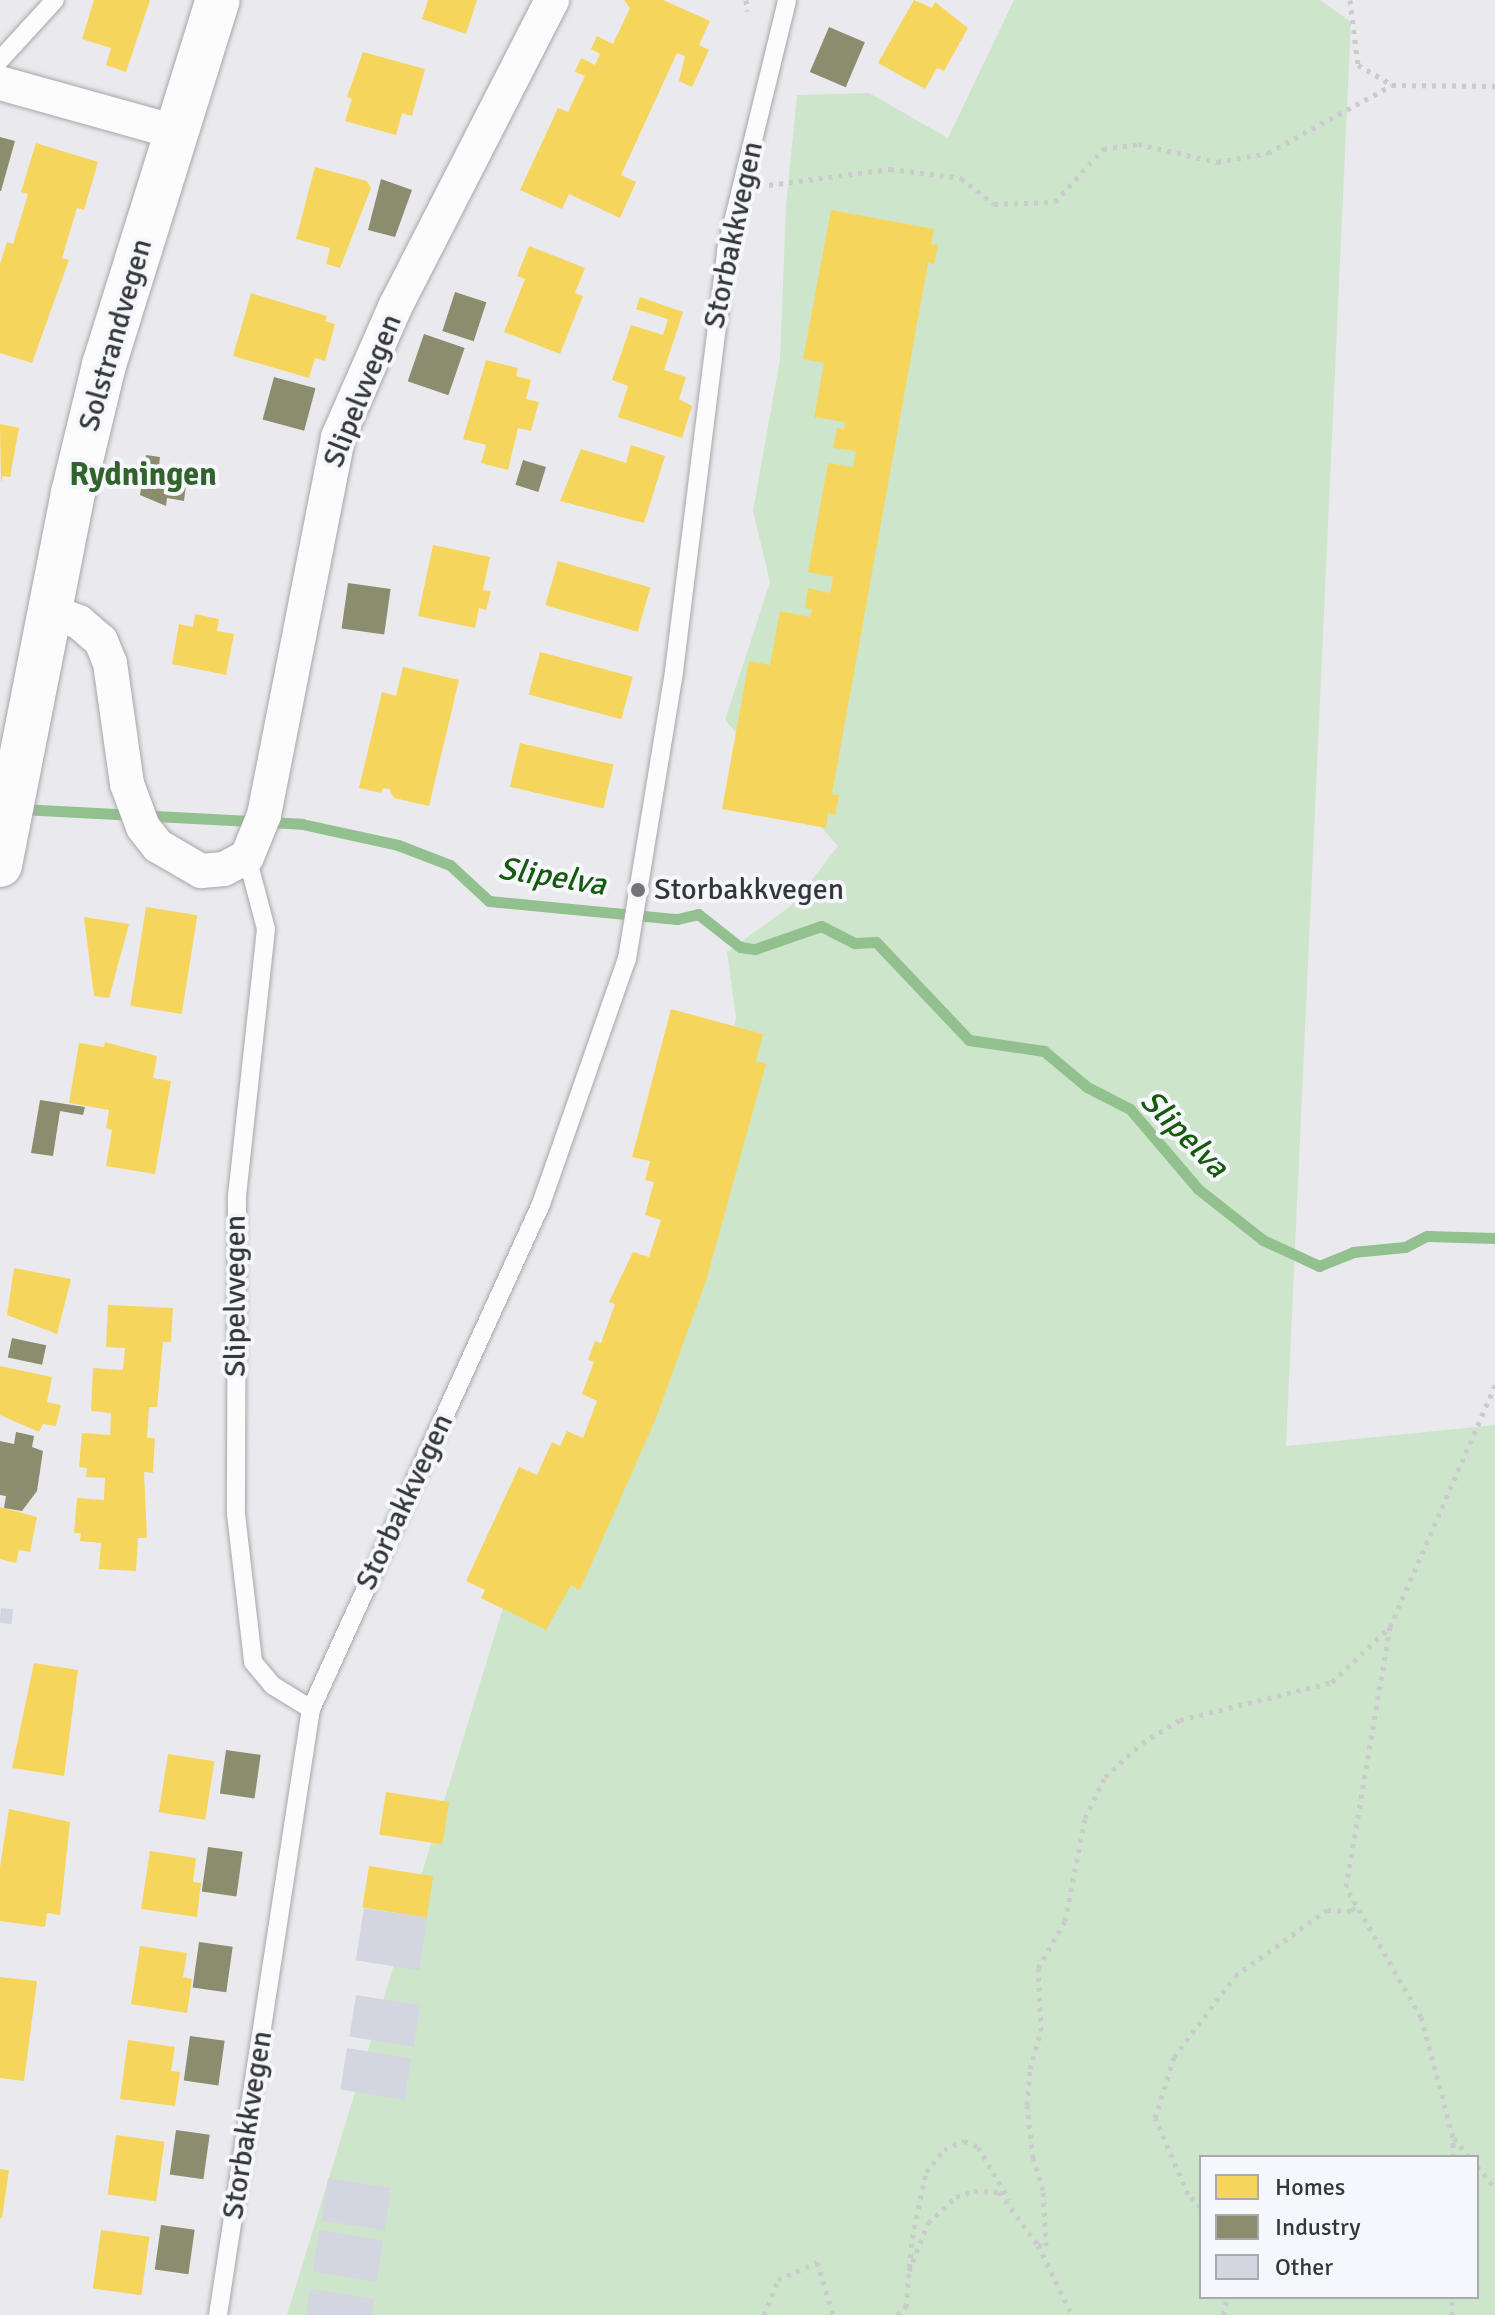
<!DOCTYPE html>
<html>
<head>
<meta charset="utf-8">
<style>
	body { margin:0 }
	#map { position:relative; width:1495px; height:2315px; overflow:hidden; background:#eaeaee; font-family:Signika,sans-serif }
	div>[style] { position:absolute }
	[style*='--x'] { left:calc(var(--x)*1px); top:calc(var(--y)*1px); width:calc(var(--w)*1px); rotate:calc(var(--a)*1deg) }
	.green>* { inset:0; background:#cde6cb }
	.homes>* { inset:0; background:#f6d55c; transform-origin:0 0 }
	.industry>* { inset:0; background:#8c8c6e; transform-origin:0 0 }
	.stream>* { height:11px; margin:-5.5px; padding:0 5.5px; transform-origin:5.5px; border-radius:5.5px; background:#92c08e }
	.building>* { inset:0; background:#d3d5e1; transform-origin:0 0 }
	.path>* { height:5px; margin-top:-2.5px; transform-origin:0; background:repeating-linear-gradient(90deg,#cbcbcd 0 4px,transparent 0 10px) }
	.roads { filter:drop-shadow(0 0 2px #a7a7aa) drop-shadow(0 0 2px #a7a7aa) }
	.service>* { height:18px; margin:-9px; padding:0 9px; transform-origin:9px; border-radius:9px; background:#fcfcfc }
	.minor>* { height:34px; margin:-17px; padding:0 17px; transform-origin:17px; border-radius:17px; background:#fcfcfc }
	.tertiary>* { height:44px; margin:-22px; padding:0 22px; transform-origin:22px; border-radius:22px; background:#fcfcfc }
	.dots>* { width:22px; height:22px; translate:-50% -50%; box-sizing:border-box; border:4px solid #f5f7fd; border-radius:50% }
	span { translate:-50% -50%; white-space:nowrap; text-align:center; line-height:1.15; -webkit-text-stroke:8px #f5f7fd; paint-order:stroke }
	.street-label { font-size:30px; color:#353638 }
	.poi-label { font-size:30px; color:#353638 }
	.left { translate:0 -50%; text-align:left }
	.neighbourhood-label { font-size:32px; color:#32632d; font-weight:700 }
	.water-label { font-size:32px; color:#17590f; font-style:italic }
	.legend { position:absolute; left:1199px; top:2155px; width:280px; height:144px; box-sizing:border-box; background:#f5f7fd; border:2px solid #a8aaae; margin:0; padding:10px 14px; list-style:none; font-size:24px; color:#353638 }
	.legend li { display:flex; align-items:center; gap:16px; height:40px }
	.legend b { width:40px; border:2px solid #a8aaae }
</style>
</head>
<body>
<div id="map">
	<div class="green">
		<div style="clip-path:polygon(evenodd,1014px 0,1320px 0,1351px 22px,1286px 1446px,1495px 1425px,1495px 2315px,287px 2315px,528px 1526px,659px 1336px,736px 1018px,727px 952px,792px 905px,838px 846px,725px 720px,770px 582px,753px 511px,780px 359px,786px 206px,797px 95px,869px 93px,948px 138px,1014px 0,1201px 2157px,1477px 2157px,1477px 2297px,1201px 2297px,1201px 2157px)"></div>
	</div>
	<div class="homes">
		<div style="clip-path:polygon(94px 0,150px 0,126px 72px,106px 65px,111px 48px,82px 39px)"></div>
		<div style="clip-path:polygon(428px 0,477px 0,466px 34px,422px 19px)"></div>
		<div style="clip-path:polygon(624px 0,663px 0,710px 21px,699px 45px,709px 50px,692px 87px,679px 81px,685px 56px,677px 53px,621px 175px,636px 182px,620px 218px,569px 194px,562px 209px,520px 190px,558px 108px,568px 112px,585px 76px,575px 72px,581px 58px,595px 65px,600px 54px,591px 49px,597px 36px,613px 44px,630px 8px)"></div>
		<div style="clip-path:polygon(914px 0,932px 8px,935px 2px,968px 28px,944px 71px,937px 68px,925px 89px,878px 63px)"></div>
		<div style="clip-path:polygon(363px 52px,425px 69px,412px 116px,402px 113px,396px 135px,345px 121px,352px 99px,347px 97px)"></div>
		<div style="clip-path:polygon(36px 143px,98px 162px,84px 210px,77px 208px,62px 258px,69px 260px,32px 363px,0 353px,0 264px,7px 242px,13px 244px,28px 194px,21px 192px)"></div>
		<div style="clip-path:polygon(315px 167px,367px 181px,371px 188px,340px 268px,326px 264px,330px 248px,296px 239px)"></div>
		<div style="clip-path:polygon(831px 210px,934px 229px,931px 244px,938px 245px,934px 264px,928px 263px,832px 794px,839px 795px,835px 815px,828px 813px,826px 828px,722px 809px,749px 661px,770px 665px,780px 611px,810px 617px,812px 609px,805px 608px,808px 588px,830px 593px,833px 577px,808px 572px,828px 463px,853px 467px,856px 451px,833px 448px,837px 428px,844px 429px,845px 422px,814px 417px,824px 363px,803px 359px)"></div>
		<div style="clip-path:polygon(529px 246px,585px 268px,575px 293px,583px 296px,560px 354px,504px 332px,525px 279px,517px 276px)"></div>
		<div style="clip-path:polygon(251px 293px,327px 316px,325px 321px,335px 324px,325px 361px,315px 358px,309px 378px,233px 356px)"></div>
		<div style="clip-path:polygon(640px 297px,683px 312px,664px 370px,686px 377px,679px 399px,692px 406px,682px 438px,618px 417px,628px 386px,612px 380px,631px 325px,663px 335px,668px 319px,636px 309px)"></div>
		<div style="clip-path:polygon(486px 360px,518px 368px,516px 376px,531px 380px,526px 399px,539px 402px,531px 431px,518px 428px,508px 470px,481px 463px,486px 445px,463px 439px)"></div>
		<div style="clip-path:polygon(0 424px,19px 428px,10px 477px,3px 476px,1px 483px)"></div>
		<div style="clip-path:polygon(631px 445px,665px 456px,644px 523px,560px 501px,581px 449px,626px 463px)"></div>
		<div style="clip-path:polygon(433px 545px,490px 557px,483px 590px,491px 591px,486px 610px,479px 608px,475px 628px,418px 616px)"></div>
		<div style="left:558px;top:561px;width:96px;height:46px;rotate:16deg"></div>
		<div style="clip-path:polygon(195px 614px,219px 619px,217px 631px,234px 634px,226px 675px,172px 664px,179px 624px,193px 627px)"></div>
		<div style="left:540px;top:652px;width:96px;height:44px;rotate:15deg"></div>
		<div style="clip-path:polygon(403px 667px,459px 680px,429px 806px,394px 798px,389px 789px,383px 788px,381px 793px,359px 788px,382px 692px,396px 696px)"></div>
		<div style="left:520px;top:743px;width:96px;height:45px;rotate:13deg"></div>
		<div style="left:146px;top:907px;width:52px;height:100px;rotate:9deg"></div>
		<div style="clip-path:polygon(84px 917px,129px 924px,109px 998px,94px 996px)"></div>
		<div style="clip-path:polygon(671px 1009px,763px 1034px,756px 1061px,766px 1064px,706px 1281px,656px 1418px,580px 1590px,571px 1585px,546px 1630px,481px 1598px,485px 1590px,466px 1581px,519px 1467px,537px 1475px,552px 1442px,560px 1446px,567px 1431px,583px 1438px,597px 1401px,582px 1394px,594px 1362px,588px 1360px,595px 1341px,601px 1343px,615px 1304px,609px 1302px,633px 1252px,649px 1257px,661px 1220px,645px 1215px,654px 1182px,645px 1180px,650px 1161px,632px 1157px)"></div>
		<div style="clip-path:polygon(105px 1042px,157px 1056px,153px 1078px,171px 1081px,155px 1174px,106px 1166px,112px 1130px,106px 1128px,109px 1110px,69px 1103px,79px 1043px,104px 1047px)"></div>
		<div style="clip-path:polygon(14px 1268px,71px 1279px,57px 1334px,7px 1315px)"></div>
		<div style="clip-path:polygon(108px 1305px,173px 1308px,171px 1342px,163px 1342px,157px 1407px,149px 1407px,147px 1438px,155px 1438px,153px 1473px,144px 1472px,147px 1538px,138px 1538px,136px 1571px,99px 1569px,101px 1543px,80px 1541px,81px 1533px,74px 1533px,77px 1498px,104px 1500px,105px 1478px,86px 1477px,87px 1468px,79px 1467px,82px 1433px,110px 1435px,111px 1413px,91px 1411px,93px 1368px,123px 1370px,125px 1348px,106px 1347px)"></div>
		<div style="clip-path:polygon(0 1366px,52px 1377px,47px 1402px,61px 1405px,56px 1426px,43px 1424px,39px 1432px,0 1415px)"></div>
		<div style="clip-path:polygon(0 1507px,37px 1517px,30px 1552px,19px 1550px,16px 1563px,0 1559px)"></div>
		<div style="clip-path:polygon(34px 1663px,78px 1670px,64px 1776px,12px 1768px)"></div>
		<div style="left:168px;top:1754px;width:47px;height:59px;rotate:9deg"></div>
		<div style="left:386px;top:1792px;width:64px;height:43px;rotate:9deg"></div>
		<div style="clip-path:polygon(9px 1809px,70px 1822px,60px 1915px,47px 1913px,45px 1927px,0 1921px,0 1867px)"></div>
		<div style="clip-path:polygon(150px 1851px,196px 1858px,193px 1882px,201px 1883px,197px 1917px,141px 1909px)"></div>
		<div style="left:369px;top:1866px;width:65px;height:42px;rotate:9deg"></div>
		<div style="clip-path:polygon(140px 1946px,187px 1953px,183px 1977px,192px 1979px,187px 2013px,131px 2004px)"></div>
		<div style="clip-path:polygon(0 1977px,37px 1981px,24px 2081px,0 2078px)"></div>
		<div style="clip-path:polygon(128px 2040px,175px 2047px,171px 2071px,180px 2072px,175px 2106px,120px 2099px)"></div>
		<div style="left:116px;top:2135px;width:49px;height:60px;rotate:8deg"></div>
		<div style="clip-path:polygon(0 2169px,9px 2170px,2px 2218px,0 2218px)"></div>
		<div style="left:101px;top:2230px;width:49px;height:59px;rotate:8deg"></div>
	</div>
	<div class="industry">
		<div style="left:829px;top:27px;width:39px;height:49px;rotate:23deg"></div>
		<div style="clip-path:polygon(0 137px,15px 141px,1px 191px,0 191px)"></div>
		<div style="clip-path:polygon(381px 179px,412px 190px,395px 237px,368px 230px)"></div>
		<div style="left:455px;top:292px;width:33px;height:41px;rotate:18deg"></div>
		<div style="left:424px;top:334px;width:43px;height:50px;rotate:19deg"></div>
		<div style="left:274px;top:377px;width:43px;height:44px;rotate:15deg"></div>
		<div style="clip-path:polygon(146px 455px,160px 457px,159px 466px,188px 469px,184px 501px,167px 498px,166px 506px,140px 495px)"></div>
		<div style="left:523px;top:460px;width:24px;height:26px;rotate:17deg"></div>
		<div style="left:348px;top:583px;width:43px;height:46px;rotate:8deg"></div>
		<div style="clip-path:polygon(40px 1100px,85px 1107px,83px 1115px,60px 1111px,53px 1156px,31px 1153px)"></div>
		<div style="left:12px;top:1338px;width:35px;height:20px;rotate:12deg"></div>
		<div style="clip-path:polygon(16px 1432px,34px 1436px,32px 1447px,43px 1451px,37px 1491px,22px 1511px,4px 1508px,6px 1496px,0 1495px,0 1441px,14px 1444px)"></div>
		<div style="left:226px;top:1750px;width:35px;height:44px;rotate:8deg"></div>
		<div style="left:208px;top:1847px;width:35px;height:45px;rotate:8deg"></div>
		<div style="left:199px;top:1942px;width:34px;height:46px;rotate:8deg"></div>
		<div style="left:190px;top:2036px;width:35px;height:45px;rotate:8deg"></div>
		<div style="left:176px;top:2130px;width:34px;height:45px;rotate:8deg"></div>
		<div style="left:161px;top:2225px;width:34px;height:45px;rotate:8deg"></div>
	</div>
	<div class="stream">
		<div style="--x:20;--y:809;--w:282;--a:3"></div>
		<div style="--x:302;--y:824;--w:98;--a:12.3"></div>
		<div style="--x:398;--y:845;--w:56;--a:21"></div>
		<div style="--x:450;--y:865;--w:53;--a:42.7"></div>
		<div style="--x:489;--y:901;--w:189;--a:5.5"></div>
		<div style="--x:677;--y:919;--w:22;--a:-13"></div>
		<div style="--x:698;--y:914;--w:53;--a:38.2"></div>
		<div style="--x:740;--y:947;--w:15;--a:8"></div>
		<div style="--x:755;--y:949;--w:70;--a:-19.2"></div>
		<div style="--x:821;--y:926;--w:38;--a:27"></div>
		<div style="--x:855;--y:943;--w:21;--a:-3"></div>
		<div style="--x:876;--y:942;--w:135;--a:46.5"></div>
		<div style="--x:969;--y:1040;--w:76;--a:8.3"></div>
		<div style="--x:1044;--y:1051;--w:56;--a:39.9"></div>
		<div style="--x:1087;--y:1087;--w:48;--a:27.1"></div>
		<div style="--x:1130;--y:1109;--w:105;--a:49.6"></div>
		<div style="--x:1198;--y:1189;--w:83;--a:38.1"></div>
		<div style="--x:1263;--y:1240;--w:62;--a:24.9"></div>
		<div style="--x:1319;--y:1266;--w:37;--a:-22"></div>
		<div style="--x:1353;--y:1252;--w:52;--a:-5.5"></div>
		<div style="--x:1405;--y:1247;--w:25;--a:-27"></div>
		<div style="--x:1427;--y:1236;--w:68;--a:1.7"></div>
	</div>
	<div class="building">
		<div style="left:1px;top:1608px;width:12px;height:15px;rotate:5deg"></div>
		<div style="left:364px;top:1908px;width:64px;height:53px;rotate:9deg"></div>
		<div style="left:356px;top:1995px;width:65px;height:42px;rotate:9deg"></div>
		<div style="left:347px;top:2048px;width:65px;height:42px;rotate:9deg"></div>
		<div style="left:328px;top:2178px;width:64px;height:43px;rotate:9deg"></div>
		<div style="left:319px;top:2230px;width:65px;height:42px;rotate:9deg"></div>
		<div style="clip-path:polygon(310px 2289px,374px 2299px,372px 2315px,306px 2315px)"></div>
	</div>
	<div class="path">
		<div style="--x:746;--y:0;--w:11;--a:85"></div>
		<div style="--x:1350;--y:0;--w:65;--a:83"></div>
		<div style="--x:1358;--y:65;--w:39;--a:30"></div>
		<div style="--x:1392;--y:85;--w:103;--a:0.6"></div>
		<div style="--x:769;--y:185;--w:122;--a:-7.5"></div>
		<div style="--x:890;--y:169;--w:72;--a:7.2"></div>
		<div style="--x:961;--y:178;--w:42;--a:38.2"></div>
		<div style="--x:994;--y:204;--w:61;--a:-1.9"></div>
		<div style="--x:1055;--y:202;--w:72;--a:-47.8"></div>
		<div style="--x:1103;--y:149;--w:35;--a:-8"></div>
		<div style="--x:1138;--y:144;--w:81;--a:12.8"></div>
		<div style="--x:1217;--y:162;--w:52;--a:-10"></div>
		<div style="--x:1268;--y:153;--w:141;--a:-28.7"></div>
		<div style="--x:1454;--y:2138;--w:24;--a:52"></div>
		<div style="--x:1453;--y:2157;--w:20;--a:-90"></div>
		<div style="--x:1453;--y:2137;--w:124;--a:-104.9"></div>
		<div style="--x:1421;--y:2017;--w:150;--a:-120"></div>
		<div style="--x:1346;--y:1887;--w:264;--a:-80.4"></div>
		<div style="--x:1390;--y:1627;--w:264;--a:-66.5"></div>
		<div style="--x:1477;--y:2166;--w:28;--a:51"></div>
		<div style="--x:1201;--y:2207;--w:18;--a:-135"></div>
		<div style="--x:1188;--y:2194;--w:83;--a:-113.5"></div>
		<div style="--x:1155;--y:2118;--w:64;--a:-72.7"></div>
		<div style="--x:1174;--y:2057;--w:101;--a:-53"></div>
		<div style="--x:1235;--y:1976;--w:113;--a:-35.7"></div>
		<div style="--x:1327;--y:1910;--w:27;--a:2"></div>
		<div style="--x:1354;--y:1911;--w:11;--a:-105"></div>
		<div style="--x:1038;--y:2245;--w:78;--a:64.1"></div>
		<div style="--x:909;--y:2271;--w:52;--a:-68.4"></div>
		<div style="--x:928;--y:2223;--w:38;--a:-43"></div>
		<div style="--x:956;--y:2197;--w:19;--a:-18"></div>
		<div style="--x:974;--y:2191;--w:25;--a:2"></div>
		<div style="--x:999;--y:2192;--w:66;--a:53.7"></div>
		<div style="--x:1038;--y:2245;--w:8;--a:7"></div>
		<div style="--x:1046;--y:2246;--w:56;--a:-93.1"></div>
		<div style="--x:1043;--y:2190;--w:34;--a:-107"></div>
		<div style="--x:1033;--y:2158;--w:53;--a:-96.5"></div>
		<div style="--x:1027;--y:2105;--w:36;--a:-85"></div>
		<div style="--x:1030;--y:2069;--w:40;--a:-74"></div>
		<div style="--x:1041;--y:2031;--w:63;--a:-92.7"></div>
		<div style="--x:1038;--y:1968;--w:54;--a:-60.1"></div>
		<div style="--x:1065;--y:1921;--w:105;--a:-79"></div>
		<div style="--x:1085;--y:1818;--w:46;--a:-64"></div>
		<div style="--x:1105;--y:1777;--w:50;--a:-42.6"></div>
		<div style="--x:1142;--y:1743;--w:44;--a:-31.2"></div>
		<div style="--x:1180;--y:1720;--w:157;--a:-14"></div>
		<div style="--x:1332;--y:1682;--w:80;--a:-43.5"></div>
		<div style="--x:764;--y:2315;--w:38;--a:-68"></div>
		<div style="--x:778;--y:2280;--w:43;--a:-24.8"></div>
		<div style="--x:817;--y:2262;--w:55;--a:73.2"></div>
		<div style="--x:897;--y:2315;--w:12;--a:-42"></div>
		<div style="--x:906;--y:2307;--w:69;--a:-85"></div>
		<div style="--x:912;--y:2238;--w:67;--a:-78"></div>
		<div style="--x:926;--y:2172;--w:28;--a:-51"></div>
		<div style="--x:944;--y:2150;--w:22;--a:-24"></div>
		<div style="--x:964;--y:2141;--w:15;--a:23"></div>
		<div style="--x:978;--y:2147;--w:61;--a:59.2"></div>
		<div style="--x:1224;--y:2315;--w:18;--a:-81"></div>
		<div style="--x:1452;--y:2315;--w:18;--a:-90"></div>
	</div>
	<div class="roads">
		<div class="service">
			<div style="--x:0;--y:60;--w:81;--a:-47.5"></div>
			<div style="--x:247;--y:857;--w:74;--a:75.2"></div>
			<div style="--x:266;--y:929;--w:268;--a:96.2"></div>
			<div style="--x:237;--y:1195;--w:319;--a:90.2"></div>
			<div style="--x:236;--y:1514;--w:149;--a:83.4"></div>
			<div style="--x:253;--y:1662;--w:30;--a:50"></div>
			<div style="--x:272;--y:1685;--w:46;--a:31.6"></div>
			<div style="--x:218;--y:2315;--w:613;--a:-81.28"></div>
			<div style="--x:311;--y:1709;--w:555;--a:-65.51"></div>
			<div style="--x:541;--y:1204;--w:260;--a:-70.7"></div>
			<div style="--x:627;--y:959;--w:292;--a:-80.7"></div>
			<div style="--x:674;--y:671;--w:423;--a:-82.9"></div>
			<div style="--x:726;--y:251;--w:258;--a:-76.3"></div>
		</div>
		<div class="minor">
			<div style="--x:0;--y:83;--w:182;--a:15.6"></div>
			<div style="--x:50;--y:611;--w:31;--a:21"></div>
			<div style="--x:79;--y:622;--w:29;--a:41"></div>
			<div style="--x:101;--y:641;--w:24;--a:68"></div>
			<div style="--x:110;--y:663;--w:122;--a:82"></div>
			<div style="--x:127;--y:784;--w:46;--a:69.6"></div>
			<div style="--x:143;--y:827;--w:24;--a:52"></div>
			<div style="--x:158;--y:846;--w:50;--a:30.2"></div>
			<div style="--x:201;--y:871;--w:23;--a:-5"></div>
			<div style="--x:224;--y:869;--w:26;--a:-28"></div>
			<div style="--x:247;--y:857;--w:45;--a:-68"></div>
			<div style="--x:264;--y:815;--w:385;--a:-78.9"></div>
			<div style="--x:338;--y:437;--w:142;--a:-66.3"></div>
			<div style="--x:395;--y:307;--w:345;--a:-62.9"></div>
		</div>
		<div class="tertiary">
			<div style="--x:0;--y:865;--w:379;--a:-78.9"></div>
			<div style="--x:73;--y:493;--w:132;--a:-76.4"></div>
			<div style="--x:104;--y:365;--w:382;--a:-72.7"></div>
		</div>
	</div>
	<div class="dots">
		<div style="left:638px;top:890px;background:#747578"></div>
	</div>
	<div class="street-label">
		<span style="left:734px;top:235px;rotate:-78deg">Storbakkvegen</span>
		<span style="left:116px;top:335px;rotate:-74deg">Solstrandvegen</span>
		<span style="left:363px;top:391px;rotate:-68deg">Slipelvvegen</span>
		<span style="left:236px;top:1296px;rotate:-90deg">Slipelvvegen</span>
		<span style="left:405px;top:1502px;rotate:-65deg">Storbakkvegen</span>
		<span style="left:248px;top:2125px;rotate:-81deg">Storbakkvegen</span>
	</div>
	<div class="poi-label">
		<span class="left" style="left:654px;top:890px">Storbakkvegen</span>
	</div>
	<div class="neighbourhood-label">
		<span style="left:143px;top:475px">Rydningen</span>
	</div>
	<div class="water-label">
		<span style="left:552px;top:877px;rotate:9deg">Slipelva</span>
		<span style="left:1184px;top:1134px;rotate:45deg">Slipelva</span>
	</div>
	<ul class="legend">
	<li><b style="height:22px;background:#f6d55c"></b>Homes</li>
	<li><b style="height:22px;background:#8c8c6e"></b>Industry</li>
	<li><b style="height:22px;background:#d3d5e1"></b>Other</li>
	</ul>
</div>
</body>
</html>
